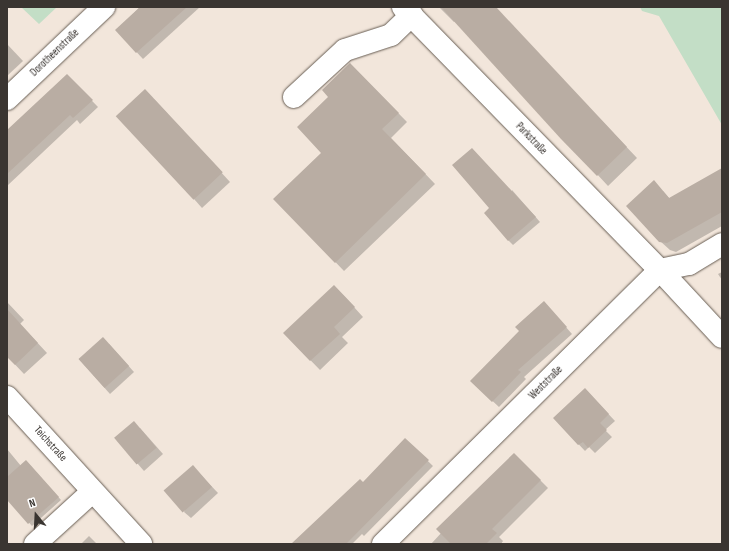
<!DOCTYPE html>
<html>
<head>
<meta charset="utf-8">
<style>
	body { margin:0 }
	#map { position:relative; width:729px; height:551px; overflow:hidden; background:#f2e6db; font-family:"Sofia Sans Condensed",sans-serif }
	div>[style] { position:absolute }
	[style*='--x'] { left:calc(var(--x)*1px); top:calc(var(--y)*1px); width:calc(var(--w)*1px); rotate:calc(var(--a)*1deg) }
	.green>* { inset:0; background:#c3dec6 }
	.shadow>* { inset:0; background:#0003 }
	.building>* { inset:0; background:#b9ada3; transform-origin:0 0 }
	.roads { filter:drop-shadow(0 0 1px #685e54) drop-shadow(0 0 1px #685e54) }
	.minor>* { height:22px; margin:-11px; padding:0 11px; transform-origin:11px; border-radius:11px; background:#fff }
	.major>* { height:22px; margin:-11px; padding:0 11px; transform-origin:11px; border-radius:11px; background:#fff }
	span { translate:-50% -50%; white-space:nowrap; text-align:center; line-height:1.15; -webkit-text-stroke:4px #fff; paint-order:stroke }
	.street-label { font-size:11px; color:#3a3531 }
	.frame { position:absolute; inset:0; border:8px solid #3a3531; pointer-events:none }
	.north { position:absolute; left:16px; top:495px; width:40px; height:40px; -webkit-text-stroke:3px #fff; paint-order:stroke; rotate:342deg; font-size:11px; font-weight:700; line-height:16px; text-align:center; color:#3a3531 }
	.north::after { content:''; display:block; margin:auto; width:14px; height:18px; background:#3a3531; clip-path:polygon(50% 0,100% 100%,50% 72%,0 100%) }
</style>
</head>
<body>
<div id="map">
	<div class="green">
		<div style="clip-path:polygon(21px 7px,57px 7px,39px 24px)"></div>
		<div style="clip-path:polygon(640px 7px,722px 7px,722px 125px,659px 16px,642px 11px)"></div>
	</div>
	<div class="shadow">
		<div style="clip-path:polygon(140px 7px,200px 7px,143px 59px,116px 30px)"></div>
		<div style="clip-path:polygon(439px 7px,494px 7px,637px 158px,608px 186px,455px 21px,454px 22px)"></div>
		<div style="clip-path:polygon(7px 44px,23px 61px,7px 76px)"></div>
		<div style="clip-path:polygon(350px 64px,407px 122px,391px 138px,435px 184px,344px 271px,275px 199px,323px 153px,330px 97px)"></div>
		<div style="clip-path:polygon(67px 75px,98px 107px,80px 124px,77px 120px,7px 186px,7px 132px)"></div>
		<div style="clip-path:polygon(154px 99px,230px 182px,202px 208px,194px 199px)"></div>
		<div style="clip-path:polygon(722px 169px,722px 226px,676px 252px,670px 250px,660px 241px,663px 191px,670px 199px)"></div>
		<div style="clip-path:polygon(512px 190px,540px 222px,513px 245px,508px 240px)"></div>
		<div style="clip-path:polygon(722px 272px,722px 280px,718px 274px)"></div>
		<div style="clip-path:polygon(343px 295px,363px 317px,342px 337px,348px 343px,320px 370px,284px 333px)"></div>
		<div style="clip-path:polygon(7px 302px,24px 320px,20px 324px,47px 353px,24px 374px,7px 356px)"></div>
		<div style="clip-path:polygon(550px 309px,572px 334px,524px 377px,526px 379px,499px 407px,471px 381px)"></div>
		<div style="clip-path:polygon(109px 344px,134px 372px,110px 394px,79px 359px)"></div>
		<div style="clip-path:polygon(585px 389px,615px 421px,605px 430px,612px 437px,595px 453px,589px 447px,585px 451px,554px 418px)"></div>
		<div style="clip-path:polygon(140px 428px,163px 454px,144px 471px,115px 438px)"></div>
		<div style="clip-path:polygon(405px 439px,433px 466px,364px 536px,362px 534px,352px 544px,292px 544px,363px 483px)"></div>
		<div style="clip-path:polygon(7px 449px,21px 466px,29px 464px,61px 500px,32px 526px,7px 498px)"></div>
		<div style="clip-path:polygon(514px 454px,548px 488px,499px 537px,503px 541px,501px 544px,431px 544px)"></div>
		<div style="clip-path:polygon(199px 473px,218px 493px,191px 518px,184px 512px)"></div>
		<div style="clip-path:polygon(89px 536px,97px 544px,81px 544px)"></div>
	</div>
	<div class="building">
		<div style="clip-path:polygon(140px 7px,187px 7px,136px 53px,115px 30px)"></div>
		<div style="clip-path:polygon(441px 7px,496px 7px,627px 147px,597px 176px,561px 139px)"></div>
		<div style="clip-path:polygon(350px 63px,399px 113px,382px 129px,426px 174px,335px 263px,273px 199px,321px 153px,297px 127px,328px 97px,322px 90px)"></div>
		<div style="clip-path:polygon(67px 74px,93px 100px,73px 118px,70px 115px,7px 174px,7px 130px)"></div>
		<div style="left:145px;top:89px;width:114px;height:40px;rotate:47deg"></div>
		<div style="clip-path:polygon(472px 148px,536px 217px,508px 241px,484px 213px,489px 208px,452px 165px)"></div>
		<div style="clip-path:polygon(722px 168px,722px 212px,667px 243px,659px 242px,626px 206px,654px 180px,669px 198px)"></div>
		<div style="clip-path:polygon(334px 285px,355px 307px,334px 327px,340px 334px,310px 361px,283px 333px)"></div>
		<div style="clip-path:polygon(544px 301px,567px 327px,518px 370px,521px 372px,492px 402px,470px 381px,519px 331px,515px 327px)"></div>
		<div style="clip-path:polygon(7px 309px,38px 343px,15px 365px,7px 357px)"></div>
		<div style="left:103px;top:337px;width:39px;height:33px;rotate:48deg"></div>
		<div style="clip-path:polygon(585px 388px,609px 414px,600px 423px,607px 430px,588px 448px,583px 442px,578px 445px,553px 418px)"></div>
		<div style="left:134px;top:421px;width:35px;height:26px;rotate:50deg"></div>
		<div style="clip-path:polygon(405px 438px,429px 460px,346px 544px,291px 544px,360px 479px,363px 482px)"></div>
		<div style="clip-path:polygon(514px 453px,541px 480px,492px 529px,497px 533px,486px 544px,451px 544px,436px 529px)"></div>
		<div style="clip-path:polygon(26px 460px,59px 497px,28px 524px,7px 500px,7px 477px)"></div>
		<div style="left:193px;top:465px;width:29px;height:39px;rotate:49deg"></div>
	</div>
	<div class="roads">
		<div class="minor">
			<div style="--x:294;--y:97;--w:69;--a:-42.7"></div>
			<div style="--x:345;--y:50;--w:48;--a:-18.1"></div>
			<div style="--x:391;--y:35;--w:29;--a:-44"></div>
			<div style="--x:7;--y:397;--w:199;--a:47.6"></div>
			<div style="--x:35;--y:544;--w:77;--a:-42.4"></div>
			<div style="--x:383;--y:544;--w:390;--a:-44.7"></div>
			<div style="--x:660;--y:270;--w:91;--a:47.2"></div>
		</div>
		<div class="major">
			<div style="--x:403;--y:7;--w:368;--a:45.7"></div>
			<div style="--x:660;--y:270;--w:30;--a:-12"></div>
			<div style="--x:689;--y:264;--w:39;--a:-31"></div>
			<div style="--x:7;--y:99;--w:134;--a:-43.5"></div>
		</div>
	</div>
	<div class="street-label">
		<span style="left:55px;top:53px;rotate:-44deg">Dorotheenstraße</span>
		<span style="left:531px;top:139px;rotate:46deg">Parkstraße</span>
		<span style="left:546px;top:383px;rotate:-45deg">Weststraße</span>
		<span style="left:50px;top:444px;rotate:48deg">Teichstraße</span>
	</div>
	<div class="frame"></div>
	<div class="north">N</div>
</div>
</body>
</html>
